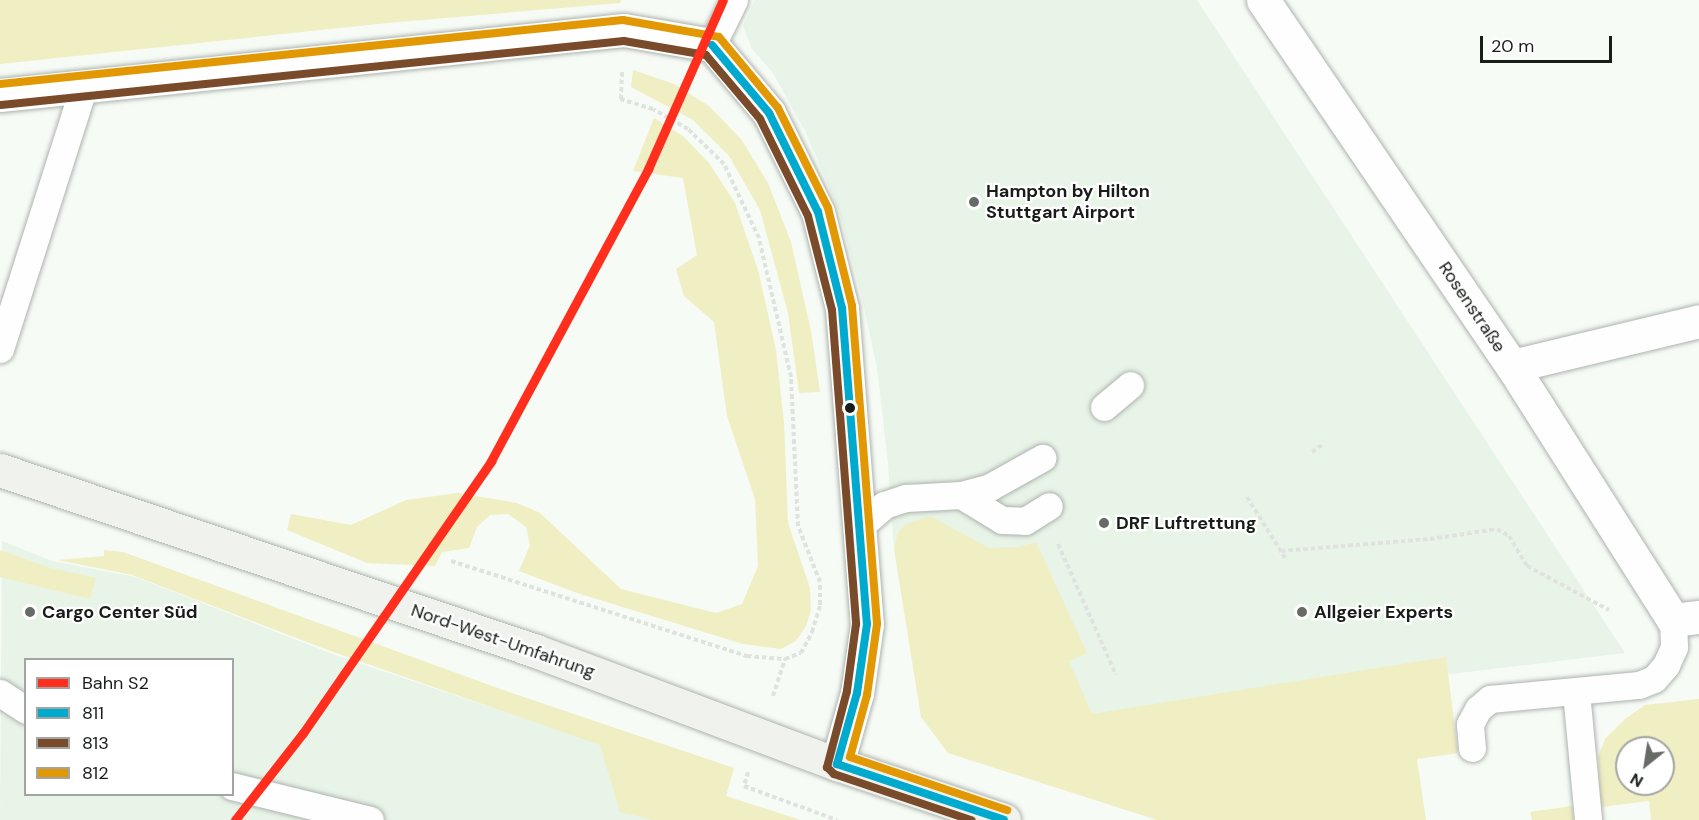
<!DOCTYPE html>
<html>
<head>
<meta charset="utf-8">
<style>
	body { margin:0 }
	#map { position:relative; width:1699px; height:820px; overflow:hidden; background:#f6fbf6; font-family:"DM Sans",sans-serif }
	div>[style] { position:absolute }
	[style*='--x'] { left:calc(var(--x)*1px); top:calc(var(--y)*1px); width:calc(var(--w)*1px); rotate:calc(var(--a)*1deg) }
	.built>* { inset:0; background:#e8f4e8 }
	.green>* { inset:0; background:#f0eec3 }
	.path>* { height:4px; margin-top:-2px; transform-origin:0; background:repeating-linear-gradient(90deg,#e0e2e0 0 4.5px,transparent 0 7.5px) }
	.roads { filter:drop-shadow(0 0 2px #aeb3ae) drop-shadow(0 0 2px #aeb3ae) }
	.lane>* { height:27px; margin:-13.5px; padding:0 13.5px; transform-origin:13.5px; border-radius:13.5px; background:#fefefe }
	.street>* { height:33px; margin:-16.5px; padding:0 16.5px; transform-origin:16.5px; border-radius:16.5px; background:#fefefe }
	.secondary>* { height:33px; margin:-16.5px; padding:0 16.5px; transform-origin:16.5px; border-radius:16.5px; background:#f0f2ee }
	.bus-1>* { height:8px; margin:-4px; padding:0 4px; transform-origin:4px; border-radius:4px; background:#00a9ce }
	.bus-2>* { height:8px; margin:-4px; padding:0 4px; transform-origin:4px; border-radius:4px; background:#7a4b2a }
	.bus-3>* { height:8px; margin:-4px; padding:0 4px; transform-origin:4px; border-radius:4px; background:#e19802 }
	.rail-1>* { height:9px; margin:-4.5px; padding:0 4.5px; transform-origin:4.5px; border-radius:4.5px; background:#ff2e1d }
	.dots>* { width:16px; height:16px; translate:-50% -50%; box-sizing:border-box; border:3px solid #fff; border-radius:50% }
	span { translate:-50% -50%; white-space:nowrap; text-align:center; line-height:1.15; -webkit-text-stroke:4.5px #fff; paint-order:stroke }
	.poi-label { font-size:18px; color:#191d19; font-weight:700 }
	.left { translate:0 -50%; text-align:left }
	.street-label { font-size:18px; color:#191d19 }
	.legend { position:absolute; left:24px; top:658px; width:210px; height:138px; box-sizing:border-box; background:#fff; border:2px solid #a3a5a3; margin:0; padding:8px 10px; list-style:none; font-size:18px; color:#191d19 }
	.legend li { display:flex; align-items:center; gap:12px; height:30px }
	.legend b { width:30px; border:2px solid #a3a5a3 }
	.north { position:absolute; left:1615px; top:736px; width:60px; height:60px; box-sizing:border-box; background:#fff; border:2px solid #a3a5a3; border-radius:50%; rotate:210deg; font-size:16px; font-weight:700; line-height:24px; text-align:center; color:#191d19 }
	.north::after { content:''; display:block; margin:auto; width:21px; height:27px; background:#666b66; clip-path:polygon(50% 0,100% 100%,50% 72%,0 100%) }
	.scale { position:absolute; left:1480px; top:36px; width:132px; height:27px; box-sizing:border-box; border:3px solid #191d19; border-top:0; padding-left:8px; font-size:18px; line-height:21px; white-space:nowrap; color:#191d19; -webkit-text-stroke:4px #fff; paint-order:stroke }
</style>
</head>
<body>
<div id="map">
	<div class="built">
		<div style="clip-path:polygon(755px 0,1197px 0,1625px 653px,1086px 718px,906px 545px,894px 549px,888px 464px,877px 368px,861px 294px,839px 211px,806px 133px,773px 73px,752px 49px,743px 26px)"></div>
		<div style="clip-path:polygon(evenodd,2px 541px,52px 561px,136px 577px,335px 655px,713px 782px,733px 806px,776px 820px,0 820px,2px 541px,26px 660px,232px 660px,232px 794px,26px 794px,26px 660px)"></div>
	</div>
	<div class="green">
		<div style="clip-path:polygon(0 0,621px 0,620px 3px,387px 23px,0 64px)"></div>
		<div style="clip-path:polygon(633px 70px,674px 84px,709px 106px,741px 139px,768px 183px,791px 242px,811px 331px,820px 392px,799px 393px,788px 313px,760px 210px,729px 156px,693px 120px,631px 87px)"></div>
		<div style="clip-path:polygon(654px 118px,683px 136px,709px 163px,735px 203px,758px 270px,776px 350px,784px 422px,788px 523px,810px 588px,811px 610px,806px 626px,796px 641px,781px 649px,743px 644px,577px 593px,519px 571px,530px 545px,526px 527px,508px 514px,490px 515px,477px 527px,469px 548px,442px 552px,435px 566px,367px 563px,287px 530px,291px 514px,351px 525px,406px 500px,458px 493px,517px 503px,540px 513px,621px 589px,716px 613px,742px 604px,758px 566px,755px 499px,727px 416px,714px 322px,684px 296px,676px 269px,697px 255px,683px 178px,633px 171px)"></div>
		<div style="clip-path:polygon(930px 516px,989px 548px,1018px 547px,1036px 542px,1087px 653px,1069px 661px,1092px 714px,1446px 657px,1458px 753px,1417px 759px,1426px 820px,1157px 820px,948px 753px,921px 717px,894px 549px,898px 533px,906px 524px)"></div>
		<div style="clip-path:polygon(0 550px,50px 568px,96px 578px,90px 599px,0 577px)"></div>
		<div style="clip-path:polygon(104px 550px,123px 552px,506px 691px,734px 768px,726px 796px,801px 820px,653px 820px,620px 812px,600px 745px,333px 652px,132px 575px,58px 560px,104px 556px)"></div>
		<div style="clip-path:polygon(evenodd,1699px 699px,1699px 820px,1651px 820px,1649px 801px,1601px 807px,1598px 757px,1605px 739px,1625px 719px,1645px 705px,1699px 699px,1627px 748px,1663px 748px,1663px 784px,1627px 784px,1627px 748px)"></div>
		<div style="clip-path:polygon(1572px 806px,1574px 820px,1532px 820px,1530px 812px)"></div>
	</div>
	<div class="path">
		<div style="--x:1312;--y:452;--w:12;--a:-35"></div>
		<div style="--x:1247;--y:497;--w:75;--a:58"></div>
		<div style="--x:1058;--y:544;--w:143;--a:66.1"></div>
		<div style="--x:1281;--y:551;--w:149;--a:-4.6"></div>
		<div style="--x:1430;--y:539;--w:68;--a:-8.5"></div>
		<div style="--x:1497;--y:529;--w:14;--a:30"></div>
		<div style="--x:1509;--y:536;--w:35;--a:59"></div>
		<div style="--x:1527;--y:566;--w:93;--a:28.2"></div>
		<div style="--x:451;--y:561;--w:311;--a:17.8"></div>
		<div style="--x:747;--y:656;--w:38;--a:5"></div>
		<div style="--x:785;--y:659;--w:17;--a:-21"></div>
		<div style="--x:801;--y:653;--w:24;--a:-62"></div>
		<div style="--x:812;--y:632;--w:28;--a:-73"></div>
		<div style="--x:820;--y:605;--w:23;--a:-90"></div>
		<div style="--x:820;--y:582;--w:60;--a:-111.4"></div>
		<div style="--x:798;--y:526;--w:149;--a:-92.7"></div>
		<div style="--x:791;--y:377;--w:143;--a:-103"></div>
		<div style="--x:759;--y:238;--w:82;--a:-115.3"></div>
		<div style="--x:724;--y:164;--w:50;--a:-135.8"></div>
		<div style="--x:688;--y:129;--w:40;--a:-150.3"></div>
		<div style="--x:653;--y:109;--w:34;--a:-163"></div>
		<div style="--x:621;--y:99;--w:29;--a:-88"></div>
		<div style="--x:773;--y:696;--w:39;--a:-72"></div>
		<div style="--x:748;--y:772;--w:15;--a:106"></div>
		<div style="--x:744;--y:786;--w:99;--a:20.1"></div>
	</div>
	<div class="roads">
		<div class="lane">
			<div style="--x:712;--y:45;--w:50;--a:-63.9"></div>
			<div style="--x:0;--y:349;--w:276;--a:-72.3"></div>
			<div style="--x:1104;--y:407;--w:34;--a:-40"></div>
			<div style="--x:961;--y:495;--w:48;--a:31.4"></div>
			<div style="--x:1002;--y:520;--w:23;--a:2"></div>
			<div style="--x:1025;--y:521;--w:28;--a:-32"></div>
			<div style="--x:858;--y:528;--w:35;--a:-41"></div>
			<div style="--x:884;--y:505;--w:23;--a:-18"></div>
			<div style="--x:906;--y:498;--w:55;--a:-3.1"></div>
			<div style="--x:961;--y:495;--w:30;--a:-15"></div>
			<div style="--x:990;--y:487;--w:60;--a:-29.1"></div>
			<div style="--x:1576;--y:692;--w:129;--a:84.6"></div>
			<div style="--x:0;--y:693;--w:31;--a:33"></div>
			<div style="--x:1472;--y:748;--w:24;--a:-95"></div>
			<div style="--x:1470;--y:724;--w:17;--a:-62"></div>
			<div style="--x:1478;--y:709;--w:16;--a:-40"></div>
			<div style="--x:1490;--y:699;--w:150;--a:-5.4"></div>
			<div style="--x:1639;--y:685;--w:16;--a:-22"></div>
			<div style="--x:1654;--y:679;--w:18;--a:-49"></div>
			<div style="--x:1666;--y:665;--w:20;--a:-66"></div>
			<div style="--x:1674;--y:647;--w:27;--a:-92"></div>
			<div style="--x:232;--y:786;--w:142;--a:13.8"></div>
		</div>
		<div class="street">
			<div style="--x:1263;--y:0;--w:443;--a:55.8"></div>
			<div style="--x:1512;--y:366;--w:301;--a:57.6"></div>
			<div style="--x:1673;--y:620;--w:26;--a:-7"></div>
			<div style="--x:0;--y:95;--w:627;--a:-5.95"></div>
			<div style="--x:624;--y:30;--w:89;--a:9.7"></div>
			<div style="--x:712;--y:45;--w:89;--a:50"></div>
			<div style="--x:769;--y:113;--w:110;--a:63.7"></div>
			<div style="--x:818;--y:212;--w:99;--a:76"></div>
			<div style="--x:842;--y:308;--w:317;--a:85.5"></div>
			<div style="--x:867;--y:624;--w:70;--a:98.2"></div>
			<div style="--x:857;--y:693;--w:74;--a:105.7"></div>
			<div style="--x:1512;--y:366;--w:192;--a:-13.5"></div>
		</div>
		<div class="secondary">
			<div style="--x:0;--y:470;--w:566;--a:18.66"></div>
			<div style="--x:536;--y:651;--w:322;--a:20.6"></div>
			<div style="--x:837;--y:764;--w:176;--a:18.5"></div>
		</div>
	</div>
	<div class="bus-1">
		<div style="--x:712;--y:45;--w:89;--a:50"></div>
		<div style="--x:769;--y:113;--w:110;--a:63.7"></div>
		<div style="--x:818;--y:212;--w:99;--a:76"></div>
		<div style="--x:842;--y:308;--w:317;--a:85.5"></div>
		<div style="--x:867;--y:624;--w:70;--a:98.2"></div>
		<div style="--x:857;--y:693;--w:74;--a:105.7"></div>
		<div style="--x:837;--y:764;--w:176;--a:18.5"></div>
	</div>
	<div class="bus-2">
		<div style="--x:1;--y:105;--w:626;--a:-5.87"></div>
		<div style="--x:624;--y:41;--w:83;--a:9.7"></div>
		<div style="--x:706;--y:55;--w:84;--a:49.8"></div>
		<div style="--x:760;--y:119;--w:108;--a:63.7"></div>
		<div style="--x:808;--y:216;--w:97;--a:75.7"></div>
		<div style="--x:832;--y:310;--w:315;--a:85.6"></div>
		<div style="--x:856;--y:624;--w:68;--a:97.7"></div>
		<div style="--x:847;--y:691;--w:79;--a:104.7"></div>
		<div style="--x:827;--y:767;--w:10;--a:45"></div>
		<div style="--x:834;--y:774;--w:145;--a:18.6"></div>
	</div>
	<div class="bus-3">
		<div style="--x:0;--y:84;--w:626;--a:-5.87"></div>
		<div style="--x:623;--y:20;--w:97;--a:10"></div>
		<div style="--x:719;--y:37;--w:92;--a:50.3"></div>
		<div style="--x:778;--y:108;--w:112;--a:63.4"></div>
		<div style="--x:828;--y:208;--w:101;--a:76.2"></div>
		<div style="--x:852;--y:306;--w:319;--a:85.5"></div>
		<div style="--x:877;--y:624;--w:72;--a:98"></div>
		<div style="--x:867;--y:695;--w:64;--a:105.3"></div>
		<div style="--x:850;--y:757;--w:166;--a:18.7"></div>
	</div>
	<div class="rail-1">
		<div style="--x:235;--y:820;--w:110;--a:-52"></div>
		<div style="--x:303;--y:733;--w:331;--a:-55.3"></div>
		<div style="--x:491;--y:461;--w:332;--a:-61.7"></div>
		<div style="--x:648;--y:169;--w:185;--a:-66.1"></div>
	</div>
	<div class="dots">
		<div style="left:974px;top:202px;background:#666b66"></div>
		<div style="left:850px;top:408px;background:#191d19"></div>
		<div style="left:1104px;top:523px;background:#666b66"></div>
		<div style="left:30px;top:612px;background:#666b66"></div>
		<div style="left:1302px;top:612px;background:#666b66"></div>
	</div>
	<div class="poi-label">
		<span class="left" style="left:986px;top:202px">Hampton by Hilton<br>Stuttgart Airport</span>
		<span class="left" style="left:1116px;top:523px">DRF Luftrettung</span>
		<span class="left" style="left:42px;top:612px">Cargo Center Süd</span>
		<span class="left" style="left:1314px;top:612px">Allgeier Experts</span>
	</div>
	<div class="street-label">
		<span style="left:1472px;top:307px;rotate:56deg">Rosenstraße</span>
		<span style="left:503px;top:641px;rotate:19deg">Nord-West-Umfahrung</span>
	</div>
	<ul class="legend">
	<li><b style="height:8px;background:#ff2e1d"></b>Bahn S2</li>
	<li><b style="height:8px;background:#00a9ce"></b>811</li>
	<li><b style="height:8px;background:#7a4b2a"></b>813</li>
	<li><b style="height:8px;background:#e19802"></b>812</li>
	</ul>
	<div class="north">N</div>
	<div class="scale">20 m</div>
</div>
</body>
</html>
